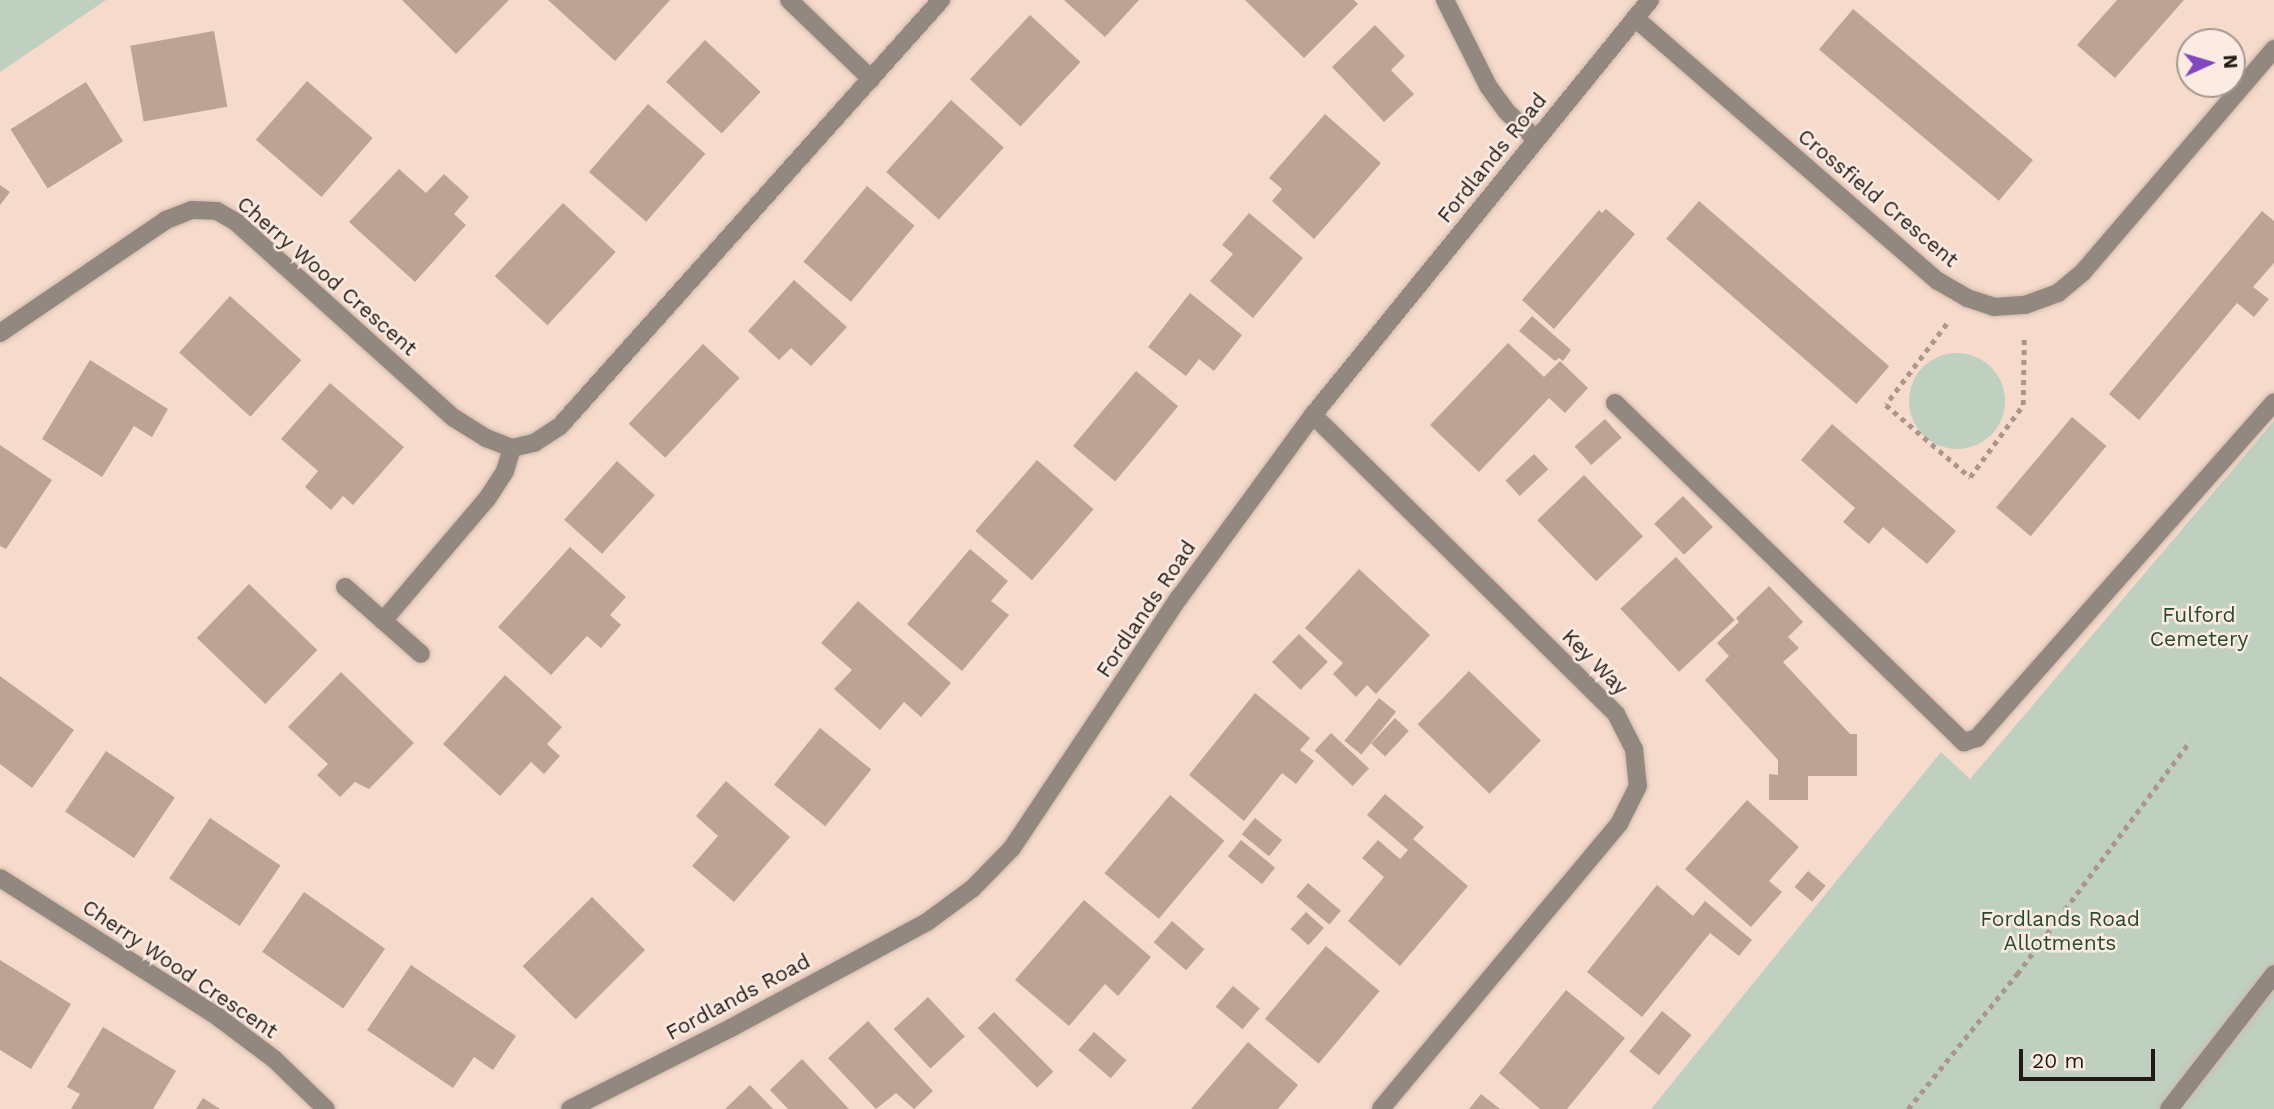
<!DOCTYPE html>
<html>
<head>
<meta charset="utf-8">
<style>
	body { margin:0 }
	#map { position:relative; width:2274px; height:1109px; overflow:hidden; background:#f6dbcc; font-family:"Work Sans",sans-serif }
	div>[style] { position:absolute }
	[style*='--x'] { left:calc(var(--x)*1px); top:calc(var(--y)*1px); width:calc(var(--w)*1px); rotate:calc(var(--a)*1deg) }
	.green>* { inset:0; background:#bfcfc0 }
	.round { border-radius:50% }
	.building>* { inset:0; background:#bca395; transform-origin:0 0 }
	.path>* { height:4.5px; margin-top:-2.25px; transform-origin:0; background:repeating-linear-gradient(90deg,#ab968b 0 5px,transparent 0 10px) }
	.roads { filter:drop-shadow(0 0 2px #d0b8ab) drop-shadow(0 0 2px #d0b8ab) }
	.minor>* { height:18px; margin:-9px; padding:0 9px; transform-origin:9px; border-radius:9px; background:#928880 }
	span { translate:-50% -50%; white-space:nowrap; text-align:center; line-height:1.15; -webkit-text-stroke:5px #fbebe2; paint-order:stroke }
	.street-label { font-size:21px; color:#231a15 }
	.park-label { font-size:21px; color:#244b2a }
	.north { position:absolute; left:2176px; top:28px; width:70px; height:70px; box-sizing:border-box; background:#fbebe2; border:2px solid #a59790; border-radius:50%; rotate:86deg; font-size:19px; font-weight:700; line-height:28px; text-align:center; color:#231a15 }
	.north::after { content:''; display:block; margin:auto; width:24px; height:32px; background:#7f48bf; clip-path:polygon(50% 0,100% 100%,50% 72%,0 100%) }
	.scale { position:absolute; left:2019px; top:1049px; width:136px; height:32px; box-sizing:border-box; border:4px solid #231a15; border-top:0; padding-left:9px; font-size:21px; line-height:24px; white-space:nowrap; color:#231a15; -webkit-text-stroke:5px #fbebe2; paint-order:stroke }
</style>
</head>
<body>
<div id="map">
	<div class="green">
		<div style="clip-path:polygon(0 0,106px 0,0 72px)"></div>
		<div class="round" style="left:1909px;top:353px;width:96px;height:96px"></div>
		<div style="clip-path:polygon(2274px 421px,2274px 1109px,1651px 1109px,1941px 752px,1970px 779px)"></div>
	</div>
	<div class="building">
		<div style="clip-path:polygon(402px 0,509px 0,456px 54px)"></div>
		<div style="clip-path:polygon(548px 0,670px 0,615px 61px)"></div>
		<div style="clip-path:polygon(1064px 0,1139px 0,1105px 37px)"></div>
		<div style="clip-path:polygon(1245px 0,1354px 0,1358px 4px,1304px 58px)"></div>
		<div style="clip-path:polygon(2117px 0,2184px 0,2115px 78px,2077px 45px)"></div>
		<div style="left:1853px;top:9px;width:235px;height:53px;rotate:40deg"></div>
		<div style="left:1030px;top:15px;width:69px;height:88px;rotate:43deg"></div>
		<div style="clip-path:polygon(1375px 25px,1405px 56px,1391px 70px,1414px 94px,1384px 122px,1332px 67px)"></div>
		<div style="left:214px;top:31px;width:77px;height:85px;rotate:80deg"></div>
		<div style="left:705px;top:40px;width:76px;height:57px;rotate:43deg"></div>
		<div style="left:307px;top:81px;width:87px;height:78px;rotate:41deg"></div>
		<div style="left:86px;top:82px;width:70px;height:89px;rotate:58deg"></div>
		<div style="left:951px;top:100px;width:71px;height:97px;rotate:42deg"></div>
		<div style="left:648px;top:104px;width:76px;height:90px;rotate:41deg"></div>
		<div style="clip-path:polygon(1325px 114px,1381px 163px,1314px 239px,1272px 201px,1282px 189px,1269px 178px)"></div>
		<div style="clip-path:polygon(399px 169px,426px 193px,444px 174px,469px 197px,454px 214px,466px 225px,415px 282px,349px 222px)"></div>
		<div style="clip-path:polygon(0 185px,10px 192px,0 205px)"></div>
		<div style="left:867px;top:186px;width:62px;height:99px;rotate:40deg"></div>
		<div style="left:1699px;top:201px;width:252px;height:50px;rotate:41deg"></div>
		<div style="left:563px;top:203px;width:72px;height:100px;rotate:43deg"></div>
		<div style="clip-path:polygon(1606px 209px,1635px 234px,1554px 329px,1522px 300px,1599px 210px,1602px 213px)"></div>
		<div style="clip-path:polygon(2262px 211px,2274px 221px,2274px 263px,2253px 287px,2269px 299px,2254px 317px,2237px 303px,2139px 420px,2109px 394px)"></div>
		<div style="clip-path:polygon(1249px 213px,1303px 258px,1253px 318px,1210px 281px,1233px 254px,1222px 245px)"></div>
		<div style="clip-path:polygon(794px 280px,847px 327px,811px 366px,791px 348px,779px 360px,748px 331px)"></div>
		<div style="clip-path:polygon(1190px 293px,1242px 335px,1214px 371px,1199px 359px,1186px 376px,1148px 347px)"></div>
		<div style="left:230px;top:296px;width:96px;height:76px;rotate:42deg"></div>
		<div style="clip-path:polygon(1532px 316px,1571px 350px,1563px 361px,1559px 358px,1555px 361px,1519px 331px)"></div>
		<div style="clip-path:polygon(1508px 343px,1544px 377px,1560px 361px,1588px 388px,1565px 413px,1549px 398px,1479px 472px,1430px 425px)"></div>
		<div style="left:703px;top:344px;width:50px;height:109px;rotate:43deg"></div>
		<div style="clip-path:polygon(90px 360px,168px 409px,152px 437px,134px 426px,102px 477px,42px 439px)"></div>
		<div style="left:1136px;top:371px;width:55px;height:98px;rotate:40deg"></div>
		<div style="clip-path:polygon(330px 383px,404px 447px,353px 505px,343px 496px,331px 510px,305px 487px,318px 471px,281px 439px)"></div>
		<div style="left:2072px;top:417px;width:45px;height:118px;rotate:40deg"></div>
		<div style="left:1605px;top:419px;width:25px;height:41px;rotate:48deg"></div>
		<div style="clip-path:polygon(1832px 424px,1956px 531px,1927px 564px,1883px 527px,1869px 544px,1843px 522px,1855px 508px,1801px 460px)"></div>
		<div style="clip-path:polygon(0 445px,52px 480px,6px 549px,0 546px)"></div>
		<div style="left:1534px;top:454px;width:21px;height:39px;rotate:47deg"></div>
		<div style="left:1037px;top:460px;width:75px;height:94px;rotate:41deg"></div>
		<div style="left:617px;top:461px;width:51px;height:79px;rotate:42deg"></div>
		<div style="left:1584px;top:475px;width:85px;height:65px;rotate:46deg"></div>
		<div style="left:1683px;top:496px;width:43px;height:40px;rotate:46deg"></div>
		<div style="clip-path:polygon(570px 547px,626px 597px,610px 615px,621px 625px,601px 648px,587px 636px,551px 675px,498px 627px)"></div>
		<div style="clip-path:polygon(970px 549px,1008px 581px,991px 601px,1009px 615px,962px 671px,907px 624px)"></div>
		<div style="left:1676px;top:557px;width:86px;height:76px;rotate:47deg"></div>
		<div style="clip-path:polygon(1359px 569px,1430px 635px,1376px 694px,1367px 685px,1356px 697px,1333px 674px,1343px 663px,1305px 628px)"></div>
		<div style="left:249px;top:584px;width:95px;height:75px;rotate:44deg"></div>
		<div style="clip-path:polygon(1769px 586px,1803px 622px,1788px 637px,1799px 648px,1783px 662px,1850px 734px,1857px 734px,1857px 776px,1808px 776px,1808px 800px,1769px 800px,1769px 774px,1778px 775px,1778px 760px,1705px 680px,1729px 656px,1717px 643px,1739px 622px,1736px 618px)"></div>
		<div style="clip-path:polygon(858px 601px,951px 683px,921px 717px,904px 702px,880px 730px,834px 689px,852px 670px,821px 643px)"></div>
		<div style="left:1299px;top:634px;width:40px;height:39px;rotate:44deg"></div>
		<div style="left:1469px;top:671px;width:100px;height:74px;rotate:44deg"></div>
		<div style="clip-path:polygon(341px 672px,414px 743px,369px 789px,355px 782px,340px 797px,317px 775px,328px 764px,288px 727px)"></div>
		<div style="clip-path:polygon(505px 675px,562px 727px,547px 744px,560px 756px,544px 774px,531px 762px,500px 796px,443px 744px)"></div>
		<div style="clip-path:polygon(0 676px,74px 730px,32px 788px,0 764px)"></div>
		<div style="clip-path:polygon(1255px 693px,1310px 738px,1300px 750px,1314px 761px,1296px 784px,1282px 773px,1244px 821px,1189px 775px)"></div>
		<div style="left:1379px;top:698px;width:22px;height:55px;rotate:39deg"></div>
		<div style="left:1395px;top:718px;width:19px;height:35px;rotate:43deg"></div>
		<div style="left:820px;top:728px;width:66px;height:73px;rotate:39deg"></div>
		<div style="left:1331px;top:733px;width:52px;height:24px;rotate:43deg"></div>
		<div style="left:106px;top:751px;width:83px;height:73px;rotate:34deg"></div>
		<div style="clip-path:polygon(726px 781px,790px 837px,734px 902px,692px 866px,718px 836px,696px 816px)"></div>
		<div style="clip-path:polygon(1385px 794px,1424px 827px,1413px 839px,1468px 886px,1400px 966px,1348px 921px,1384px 877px,1362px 858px,1378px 840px,1400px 859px,1408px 850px,1367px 815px)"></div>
		<div style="left:1170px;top:795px;width:71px;height:102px;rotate:40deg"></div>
		<div style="clip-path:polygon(1747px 800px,1799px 847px,1769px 881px,1782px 892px,1751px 927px,1685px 869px)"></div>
		<div style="left:210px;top:818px;width:85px;height:73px;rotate:34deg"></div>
		<div style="left:1255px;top:818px;width:35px;height:21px;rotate:39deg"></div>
		<div style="left:1241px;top:840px;width:44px;height:21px;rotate:39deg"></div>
		<div style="left:1808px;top:871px;width:23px;height:21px;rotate:40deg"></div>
		<div style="left:1308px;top:883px;width:43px;height:18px;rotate:40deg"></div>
		<div style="clip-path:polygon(1657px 885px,1693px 916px,1705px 901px,1752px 940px,1739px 956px,1710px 933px,1642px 1017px,1587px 972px)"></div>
		<div style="left:304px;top:892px;width:99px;height:73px;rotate:35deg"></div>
		<div style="left:592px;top:897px;width:75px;height:98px;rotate:45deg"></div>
		<div style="clip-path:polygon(1084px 900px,1151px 957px,1118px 996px,1105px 984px,1069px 1026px,1015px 980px)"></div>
		<div style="left:1306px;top:912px;width:24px;height:23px;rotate:42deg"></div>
		<div style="left:1172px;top:921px;width:43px;height:28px;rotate:41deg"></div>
		<div style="left:1326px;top:946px;width:70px;height:95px;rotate:40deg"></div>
		<div style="clip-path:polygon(0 960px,71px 1004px,31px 1069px,0 1050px)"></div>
		<div style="clip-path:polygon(411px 965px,516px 1036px,493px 1070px,474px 1057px,453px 1088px,367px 1030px)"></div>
		<div style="left:1233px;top:986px;width:35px;height:27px;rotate:40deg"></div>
		<div style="clip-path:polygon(1566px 990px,1625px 1038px,1567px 1109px,1540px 1109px,1499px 1073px)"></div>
		<div style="left:928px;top:997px;width:54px;height:47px;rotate:47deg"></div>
		<div style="left:1662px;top:1011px;width:38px;height:52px;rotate:39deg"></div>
		<div style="left:994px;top:1012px;width:84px;height:23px;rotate:45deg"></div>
		<div style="clip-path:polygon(868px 1021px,933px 1091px,914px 1109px,896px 1093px,876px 1109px,828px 1058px)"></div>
		<div style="clip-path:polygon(103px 1027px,176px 1071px,153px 1109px,71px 1109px,80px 1094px,67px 1087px)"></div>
		<div style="left:1094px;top:1032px;width:43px;height:24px;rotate:41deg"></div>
		<div style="clip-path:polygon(1248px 1042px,1298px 1085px,1278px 1109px,1191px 1109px)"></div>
		<div style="clip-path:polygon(802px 1059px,849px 1109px,788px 1109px,770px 1090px)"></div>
		<div style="clip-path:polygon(750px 1085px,773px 1109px,725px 1109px)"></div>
		<div style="clip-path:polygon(1481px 1094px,1500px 1109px,1469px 1109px)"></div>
		<div style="clip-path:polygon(203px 1098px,220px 1109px,196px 1109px)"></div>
	</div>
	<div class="path">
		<div style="--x:1947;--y:324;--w:101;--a:127"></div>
		<div style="--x:1886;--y:405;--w:111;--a:40.6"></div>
		<div style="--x:1970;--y:477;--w:89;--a:-53.6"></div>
		<div style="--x:2023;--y:405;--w:67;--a:-89.1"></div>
		<div style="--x:1908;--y:1109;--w:174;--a:-51.1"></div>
		<div style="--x:2017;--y:974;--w:290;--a:-53.4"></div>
	</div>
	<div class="roads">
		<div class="minor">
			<div style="--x:789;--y:0;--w:114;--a:43.9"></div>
			<div style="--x:1445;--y:0;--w:96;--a:63.4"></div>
			<div style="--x:1488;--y:86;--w:32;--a:54"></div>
			<div style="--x:1507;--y:112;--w:40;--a:43"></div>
			<div style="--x:1635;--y:18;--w:401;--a:41"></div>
			<div style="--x:1938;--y:281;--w:34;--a:30"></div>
			<div style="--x:1967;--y:298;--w:28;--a:18"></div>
			<div style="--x:1994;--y:307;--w:31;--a:-4"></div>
			<div style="--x:2025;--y:305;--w:35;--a:-20"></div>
			<div style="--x:2058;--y:293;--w:33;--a:-40"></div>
			<div style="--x:2083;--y:272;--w:294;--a:-49.4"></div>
			<div style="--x:0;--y:333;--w:201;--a:-34.2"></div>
			<div style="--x:166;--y:220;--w:28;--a:-21"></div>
			<div style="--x:192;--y:210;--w:25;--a:2"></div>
			<div style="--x:217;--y:211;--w:22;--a:30"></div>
			<div style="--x:236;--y:222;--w:293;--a:42"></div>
			<div style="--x:454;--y:418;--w:38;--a:32"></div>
			<div style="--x:486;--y:438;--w:28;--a:21"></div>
			<div style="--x:512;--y:448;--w:23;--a:-13"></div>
			<div style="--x:534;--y:443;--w:31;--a:-33"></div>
			<div style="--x:560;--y:426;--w:572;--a:-48.19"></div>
			<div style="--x:1615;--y:403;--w:487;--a:44.2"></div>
			<div style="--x:1964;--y:742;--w:14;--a:-17"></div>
			<div style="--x:1977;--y:738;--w:448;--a:-48.5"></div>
			<div style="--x:1313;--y:415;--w:426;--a:44.6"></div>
			<div style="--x:1616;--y:714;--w:39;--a:63"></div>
			<div style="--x:1634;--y:749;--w:37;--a:84"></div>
			<div style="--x:1638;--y:786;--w:42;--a:116.6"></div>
			<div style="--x:1619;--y:824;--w:371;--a:129.9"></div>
			<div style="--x:345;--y:587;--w:101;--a:41.4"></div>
			<div style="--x:383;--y:621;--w:160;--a:-49.6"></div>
			<div style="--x:487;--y:499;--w:33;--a:-57"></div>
			<div style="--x:505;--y:471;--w:24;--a:-73"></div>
			<div style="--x:0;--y:878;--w:259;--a:32.5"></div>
			<div style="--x:218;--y:1017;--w:70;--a:36.9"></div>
			<div style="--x:274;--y:1059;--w:72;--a:43.9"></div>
			<div style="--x:570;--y:1109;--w:180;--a:-26.7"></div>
			<div style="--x:731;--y:1028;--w:223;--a:-28.4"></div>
			<div style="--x:927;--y:922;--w:56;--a:-36.3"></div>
			<div style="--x:972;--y:889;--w:57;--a:-45.7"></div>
			<div style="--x:1012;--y:848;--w:301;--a:-56.3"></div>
			<div style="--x:1179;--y:598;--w:227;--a:-53.8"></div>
			<div style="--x:1313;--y:415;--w:535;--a:-50.92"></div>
			<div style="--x:2169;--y:1109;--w:171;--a:-52.1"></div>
		</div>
	</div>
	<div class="street-label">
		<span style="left:1492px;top:158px;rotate:-51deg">Fordlands Road</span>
		<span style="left:1878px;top:198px;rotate:40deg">Crossfield Crescent</span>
		<span style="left:327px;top:276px;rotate:41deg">Cherry Wood Crescent</span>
		<span style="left:1146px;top:609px;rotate:-56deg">Fordlands Road</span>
		<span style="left:1595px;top:662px;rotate:45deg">Key Way</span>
		<span style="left:180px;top:969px;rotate:34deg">Cherry Wood Crescent</span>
		<span style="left:738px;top:997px;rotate:-28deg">Fordlands Road</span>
	</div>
	<div class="park-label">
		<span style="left:2199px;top:627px">Fulford<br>Cemetery</span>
		<span style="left:2060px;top:931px">Fordlands Road<br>Allotments</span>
	</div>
	<div class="north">N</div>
	<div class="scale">20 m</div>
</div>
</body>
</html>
